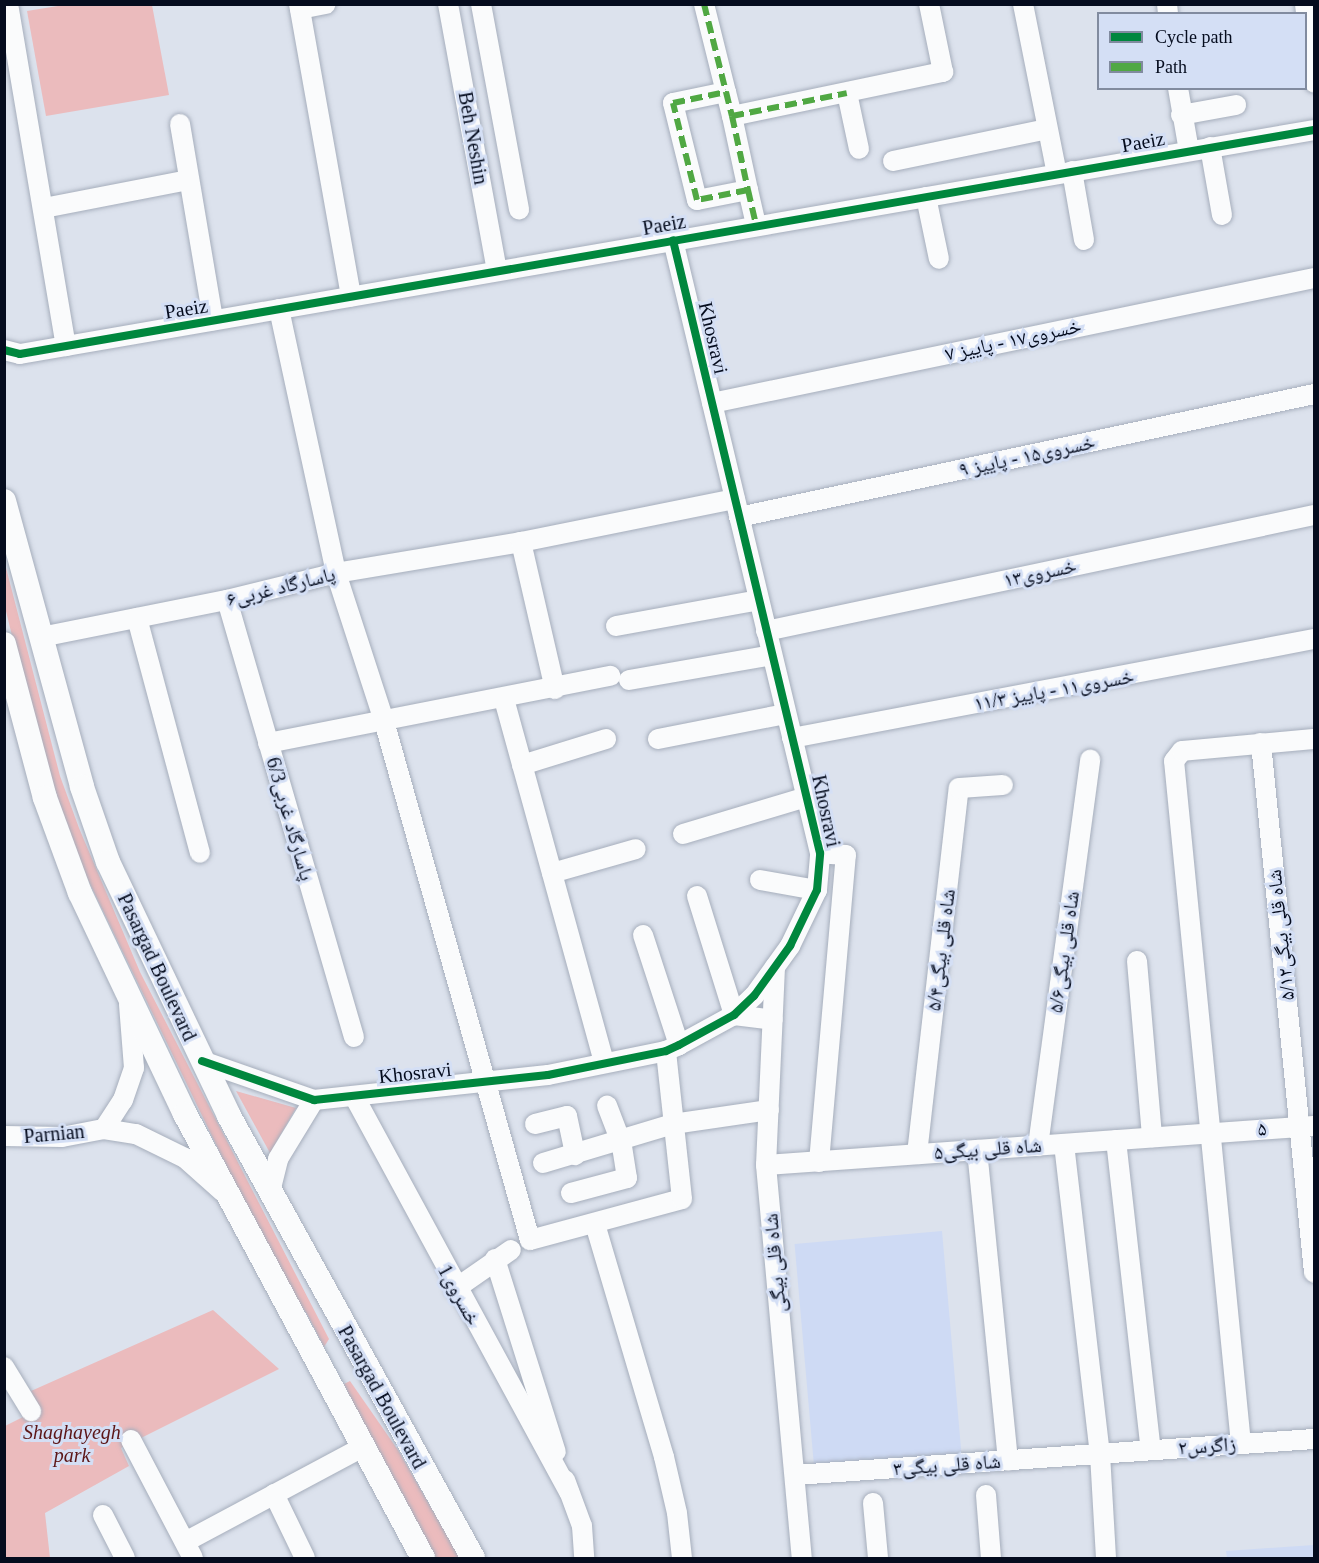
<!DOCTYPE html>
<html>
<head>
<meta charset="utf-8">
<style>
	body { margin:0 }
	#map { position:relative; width:1319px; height:1563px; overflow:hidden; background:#dce2ed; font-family:"Times New Roman","Noto Naskh Arabic",serif }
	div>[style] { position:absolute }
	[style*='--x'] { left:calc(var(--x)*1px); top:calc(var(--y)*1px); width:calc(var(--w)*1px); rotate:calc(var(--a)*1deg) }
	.built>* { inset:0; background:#cedaf4; transform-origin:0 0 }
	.green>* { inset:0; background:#ebbbbd }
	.roads { filter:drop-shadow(0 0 2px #a6aebc) drop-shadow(0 0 2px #a6aebc) }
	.minor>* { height:20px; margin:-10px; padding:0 10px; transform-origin:10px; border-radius:10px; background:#fafbfc }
	.major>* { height:24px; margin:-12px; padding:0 12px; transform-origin:12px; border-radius:12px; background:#fafbfc }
	.quiet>* { height:6px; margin-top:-3px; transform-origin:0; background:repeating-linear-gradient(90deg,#50a843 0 12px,transparent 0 18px) }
	.cycleway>* { height:8px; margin:-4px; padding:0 4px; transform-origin:4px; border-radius:4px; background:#00873e }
	span { translate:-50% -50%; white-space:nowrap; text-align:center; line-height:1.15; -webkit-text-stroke:6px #d4dff5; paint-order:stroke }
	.street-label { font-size:20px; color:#050c1e }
	.park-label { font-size:20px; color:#5c1617; font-style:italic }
	.frame { position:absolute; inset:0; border:6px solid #050c1e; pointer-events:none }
	.legend { position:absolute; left:1097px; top:12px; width:210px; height:78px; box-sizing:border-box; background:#d4dff5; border:2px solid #818b9f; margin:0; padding:8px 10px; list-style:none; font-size:18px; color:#050c1e }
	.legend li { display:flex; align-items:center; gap:12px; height:30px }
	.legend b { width:30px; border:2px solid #818b9f }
</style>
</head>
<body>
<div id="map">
	<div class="built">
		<div style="left:942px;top:1231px;width:225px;height:148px;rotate:85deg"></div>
		<div style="clip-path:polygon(1314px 1545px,1314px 1558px,1227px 1558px,1226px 1551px)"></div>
	</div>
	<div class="green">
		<div style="clip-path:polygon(64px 5px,152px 5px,169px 95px,46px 116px,27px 11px)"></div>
		<div style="clip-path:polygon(4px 560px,60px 776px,79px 828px,140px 972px,329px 1339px,324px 1347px,307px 1314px,280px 1277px,76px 855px,33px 722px,5px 607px)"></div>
		<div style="clip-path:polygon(236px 1091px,296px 1108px,270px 1153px)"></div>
		<div style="clip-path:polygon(213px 1310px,279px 1369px,121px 1448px,129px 1466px,45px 1513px,50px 1558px,5px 1558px,5px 1426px,39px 1409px,31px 1391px)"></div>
		<div style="clip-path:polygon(350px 1381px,398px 1450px,460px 1558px,436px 1558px,382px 1465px,344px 1384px)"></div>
	</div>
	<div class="roads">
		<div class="minor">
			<div style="--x:8;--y:4;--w:347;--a:80.4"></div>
			<div style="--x:299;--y:4;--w:297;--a:79.9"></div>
			<div style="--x:448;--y:4;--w:271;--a:79.6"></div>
			<div style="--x:481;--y:4;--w:209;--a:79.5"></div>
			<div style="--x:704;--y:4;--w:91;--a:76"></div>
			<div style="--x:1023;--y:4;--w:173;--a:78.7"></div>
			<div style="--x:1167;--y:4;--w:10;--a:84"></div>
			<div style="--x:1305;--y:4;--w:79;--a:83.4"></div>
			<div style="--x:300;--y:9;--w:26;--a:-11"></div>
			<div style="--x:1178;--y:88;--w:64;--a:80.1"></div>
			<div style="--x:847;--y:93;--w:57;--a:77.9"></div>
			<div style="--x:1181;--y:115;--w:56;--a:-10.3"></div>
			<div style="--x:732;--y:116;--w:216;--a:-11.8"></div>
			<div style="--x:943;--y:72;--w:69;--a:-101.6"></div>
			<div style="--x:180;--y:124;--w:199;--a:80.4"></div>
			<div style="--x:1210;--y:147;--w:69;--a:80"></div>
			<div style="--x:893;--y:161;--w:157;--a:-11.7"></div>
			<div style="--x:1072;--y:171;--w:70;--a:80.1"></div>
			<div style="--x:748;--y:190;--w:52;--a:168.9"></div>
			<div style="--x:697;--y:200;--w:100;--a:-103.9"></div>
			<div style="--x:673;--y:103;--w:54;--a:-11.7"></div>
			<div style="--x:726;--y:92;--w:25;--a:76"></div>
			<div style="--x:732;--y:116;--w:76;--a:77.8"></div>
			<div style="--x:748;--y:190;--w:37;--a:77"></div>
			<div style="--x:926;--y:197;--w:63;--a:78.2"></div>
			<div style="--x:44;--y:208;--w:147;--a:-11"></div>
			<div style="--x:279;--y:309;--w:270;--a:77.8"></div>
			<div style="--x:336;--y:573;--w:156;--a:72"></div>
			<div style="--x:384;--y:721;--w:539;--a:74.29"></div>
			<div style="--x:530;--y:1240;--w:157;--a:-15.1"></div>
			<div style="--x:682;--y:1199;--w:149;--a:-96.2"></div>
			<div style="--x:4;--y:350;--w:16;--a:14"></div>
			<div style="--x:20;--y:354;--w:1313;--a:-9.82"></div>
			<div style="--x:712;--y:403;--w:615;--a:-11.73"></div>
			<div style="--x:739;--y:517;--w:588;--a:-12.07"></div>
			<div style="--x:521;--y:542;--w:151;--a:77"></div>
			<div style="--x:227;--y:600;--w:455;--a:73.8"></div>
			<div style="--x:137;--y:618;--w:243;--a:75"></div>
			<div style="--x:616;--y:626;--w:145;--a:-10.3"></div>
			<div style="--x:766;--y:631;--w:560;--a:-11.95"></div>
			<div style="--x:41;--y:637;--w:190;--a:-11.3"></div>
			<div style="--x:227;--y:600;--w:112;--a:-13.9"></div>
			<div style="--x:336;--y:573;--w:188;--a:-9.5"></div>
			<div style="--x:521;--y:542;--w:218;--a:-11.4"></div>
			<div style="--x:629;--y:680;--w:145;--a:-9.9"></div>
			<div style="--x:504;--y:699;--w:377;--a:74.6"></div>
			<div style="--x:792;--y:738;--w:531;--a:-10.74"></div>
			<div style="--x:658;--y:739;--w:130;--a:-11.1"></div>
			<div style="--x:268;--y:743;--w:349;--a:-11.1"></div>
			<div style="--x:1261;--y:743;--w:532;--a:84.28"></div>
			<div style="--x:522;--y:765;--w:88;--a:-17.2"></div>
			<div style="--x:683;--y:834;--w:128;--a:-16.7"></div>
			<div style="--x:552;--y:873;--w:87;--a:-15.9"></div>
			<div style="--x:760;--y:880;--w:58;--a:10"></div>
			<div style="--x:697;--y:896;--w:125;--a:72.7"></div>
			<div style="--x:734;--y:1015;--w:39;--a:7"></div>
			<div style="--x:643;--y:935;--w:116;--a:71.9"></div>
			<div style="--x:1137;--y:961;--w:177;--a:85.1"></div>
			<div style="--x:775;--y:967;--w:198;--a:92.6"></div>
			<div style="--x:766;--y:1165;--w:395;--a:84.8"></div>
			<div style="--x:202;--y:1061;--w:119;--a:19.2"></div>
			<div style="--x:314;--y:1100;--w:235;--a:-6.1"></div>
			<div style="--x:548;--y:1075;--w:120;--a:-11.5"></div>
			<div style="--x:666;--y:1051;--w:14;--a:-25"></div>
			<div style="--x:679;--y:1045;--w:63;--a:-28.6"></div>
			<div style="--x:734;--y:1015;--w:28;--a:-44"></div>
			<div style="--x:754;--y:996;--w:62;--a:-54.2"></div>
			<div style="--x:790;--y:946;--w:62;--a:-64.3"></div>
			<div style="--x:817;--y:890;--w:37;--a:-85"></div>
			<div style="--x:820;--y:853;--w:630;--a:-103.49"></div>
			<div style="--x:354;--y:1096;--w:451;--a:61.5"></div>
			<div style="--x:535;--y:1124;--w:33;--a:-14"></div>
			<div style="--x:567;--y:1116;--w:40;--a:78"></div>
			<div style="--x:104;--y:1129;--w:35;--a:-57"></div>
			<div style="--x:123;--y:1100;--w:34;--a:-71"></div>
			<div style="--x:134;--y:1068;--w:64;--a:-94.5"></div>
			<div style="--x:4;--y:1136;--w:58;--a:1"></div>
			<div style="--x:62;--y:1137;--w:43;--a:-10.8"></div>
			<div style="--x:104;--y:1129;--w:32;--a:9"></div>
			<div style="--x:136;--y:1134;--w:55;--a:26.1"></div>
			<div style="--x:185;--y:1158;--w:50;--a:41.7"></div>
			<div style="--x:1116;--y:1140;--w:312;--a:83.6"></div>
			<div style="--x:1064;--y:1144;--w:312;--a:83.4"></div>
			<div style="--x:1100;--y:1454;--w:104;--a:86.7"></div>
			<div style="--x:1038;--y:1146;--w:390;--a:-82.3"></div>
			<div style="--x:977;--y:1150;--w:312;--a:84.3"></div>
			<div style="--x:917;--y:1154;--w:368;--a:-83.5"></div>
			<div style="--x:959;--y:788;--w:44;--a:-3.9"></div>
			<div style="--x:819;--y:1162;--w:308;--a:-85"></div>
			<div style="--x:846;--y:855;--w:26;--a:-176"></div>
			<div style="--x:543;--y:1163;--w:136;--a:-16.7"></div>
			<div style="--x:673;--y:1124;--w:97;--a:-8.3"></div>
			<div style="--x:766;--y:1165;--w:549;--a:-4.07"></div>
			<div style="--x:270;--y:1192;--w:34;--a:-76"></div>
			<div style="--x:278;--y:1159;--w:69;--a:-58.6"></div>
			<div style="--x:571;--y:1193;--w:58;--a:-15"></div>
			<div style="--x:627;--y:1178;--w:36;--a:-99"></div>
			<div style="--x:621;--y:1142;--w:39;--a:-111"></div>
			<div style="--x:595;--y:1224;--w:243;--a:73.5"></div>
			<div style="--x:664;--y:1457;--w:57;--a:76.9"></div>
			<div style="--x:677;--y:1513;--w:45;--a:83.7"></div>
			<div style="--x:495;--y:1259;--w:202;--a:72.5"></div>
			<div style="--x:455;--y:1289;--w:68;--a:-34.9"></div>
			<div style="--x:4;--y:1367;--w:52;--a:58.5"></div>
			<div style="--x:131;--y:1440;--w:133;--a:62.3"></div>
			<div style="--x:1241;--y:1444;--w:686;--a:-95.6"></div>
			<div style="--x:1174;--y:761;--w:13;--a:-51"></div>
			<div style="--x:1182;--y:751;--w:133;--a:-5.2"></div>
			<div style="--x:795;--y:1475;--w:520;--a:-3.97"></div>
			<div style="--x:565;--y:1480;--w:49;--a:69.7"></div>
			<div style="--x:582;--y:1526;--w:32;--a:86"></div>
			<div style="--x:274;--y:1494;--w:71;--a:64.2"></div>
			<div style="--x:986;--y:1495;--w:63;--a:85.5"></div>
			<div style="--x:873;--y:1503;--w:55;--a:84.8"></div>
			<div style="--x:103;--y:1515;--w:48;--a:62.9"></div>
			<div style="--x:185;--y:1542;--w:200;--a:-28.1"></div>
		</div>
		<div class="major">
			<div style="--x:4;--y:501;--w:296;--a:74.7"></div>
			<div style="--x:82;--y:787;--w:79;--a:70.9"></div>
			<div style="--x:108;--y:862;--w:281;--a:64.5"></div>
			<div style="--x:229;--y:1116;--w:505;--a:61.1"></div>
			<div style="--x:4;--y:644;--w:159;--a:75.1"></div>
			<div style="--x:45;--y:798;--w:101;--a:69.8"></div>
			<div style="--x:80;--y:893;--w:245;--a:64.6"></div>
			<div style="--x:185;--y:1114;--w:504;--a:61.81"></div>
		</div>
	</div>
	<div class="quiet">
		<div style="--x:704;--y:4;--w:91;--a:76"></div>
		<div style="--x:732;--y:116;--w:117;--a:-11.3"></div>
		<div style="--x:748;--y:190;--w:52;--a:168.9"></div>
		<div style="--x:697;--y:200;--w:100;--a:-103.9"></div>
		<div style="--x:673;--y:103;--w:54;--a:-11.7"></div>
		<div style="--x:726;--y:92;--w:25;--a:76"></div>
		<div style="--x:732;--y:116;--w:76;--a:77.8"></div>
		<div style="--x:748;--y:190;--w:37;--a:77"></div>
	</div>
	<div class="cycleway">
		<div style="--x:4;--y:350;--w:16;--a:14"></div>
		<div style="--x:20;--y:354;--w:1313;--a:-9.82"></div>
		<div style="--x:202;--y:1061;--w:119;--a:19.2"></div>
		<div style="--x:314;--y:1100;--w:235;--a:-6.1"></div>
		<div style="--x:548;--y:1075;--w:120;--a:-11.5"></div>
		<div style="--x:666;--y:1051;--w:14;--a:-25"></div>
		<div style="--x:679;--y:1045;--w:63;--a:-28.6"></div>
		<div style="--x:734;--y:1015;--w:28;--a:-44"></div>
		<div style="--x:754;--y:996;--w:62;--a:-54.2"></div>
		<div style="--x:790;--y:946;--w:62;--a:-64.3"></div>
		<div style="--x:817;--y:890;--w:37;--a:-85"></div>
		<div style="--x:820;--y:853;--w:630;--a:-103.49"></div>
	</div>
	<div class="street-label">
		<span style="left:473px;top:138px;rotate:80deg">Beh Neshin</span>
		<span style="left:1143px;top:142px;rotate:-10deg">Paeiz</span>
		<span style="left:664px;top:225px;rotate:-10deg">Paeiz</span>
		<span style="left:186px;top:309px;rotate:-9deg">Paeiz</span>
		<span style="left:713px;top:338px;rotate:77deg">Khosravi</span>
		<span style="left:1013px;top:340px;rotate:-12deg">خسروى۱۷ - پاییز ۷</span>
		<span style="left:1027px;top:456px;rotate:-12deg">خسروى۱۵ - پاییز ۹</span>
		<span style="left:1040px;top:573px;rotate:-12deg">خسروى۱۳</span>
		<span style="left:281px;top:587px;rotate:-14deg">پاسارگاد غربی۶</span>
		<span style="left:1054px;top:690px;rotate:-10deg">خسروى۱۱ - پاییز ۱۱/۳</span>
		<span style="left:826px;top:811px;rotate:78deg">Khosravi</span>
		<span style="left:290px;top:819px;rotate:74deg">پاسارگاد غربی6/3</span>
		<span style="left:1281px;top:935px;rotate:-96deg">شاه قلی بیگی۵/۱۲</span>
		<span style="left:941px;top:950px;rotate:-83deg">شاه قلی بیگی۵/۴</span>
		<span style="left:1064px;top:952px;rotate:-82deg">شاه قلی بیگی۵/۶</span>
		<span style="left:157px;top:967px;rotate:65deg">Pasargad Boulevard</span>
		<span style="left:415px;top:1073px;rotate:-6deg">Khosravi</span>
		<span style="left:1262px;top:1129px;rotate:-4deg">۵</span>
		<span style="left:54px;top:1134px;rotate:-5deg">Parnian</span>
		<span style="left:988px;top:1149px;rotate:-4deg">شاه قلی بیگی۵</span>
		<span style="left:775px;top:1263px;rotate:-95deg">شاه قلی بیگی</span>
		<span style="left:459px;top:1295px;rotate:61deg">خسروى1</span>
		<span style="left:382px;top:1397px;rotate:61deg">Pasargad Boulevard</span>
		<span style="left:1207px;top:1446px;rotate:-4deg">زاگرس۲</span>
		<span style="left:947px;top:1465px;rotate:-4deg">شاه قلی بیگی۳</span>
	</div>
	<div class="park-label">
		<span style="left:72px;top:1444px">Shaghayegh<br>park</span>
	</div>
	<div class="frame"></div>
	<ul class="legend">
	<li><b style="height:8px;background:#00873e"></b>Cycle path</li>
	<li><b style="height:8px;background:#50a843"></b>Path</li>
	</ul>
</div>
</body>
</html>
